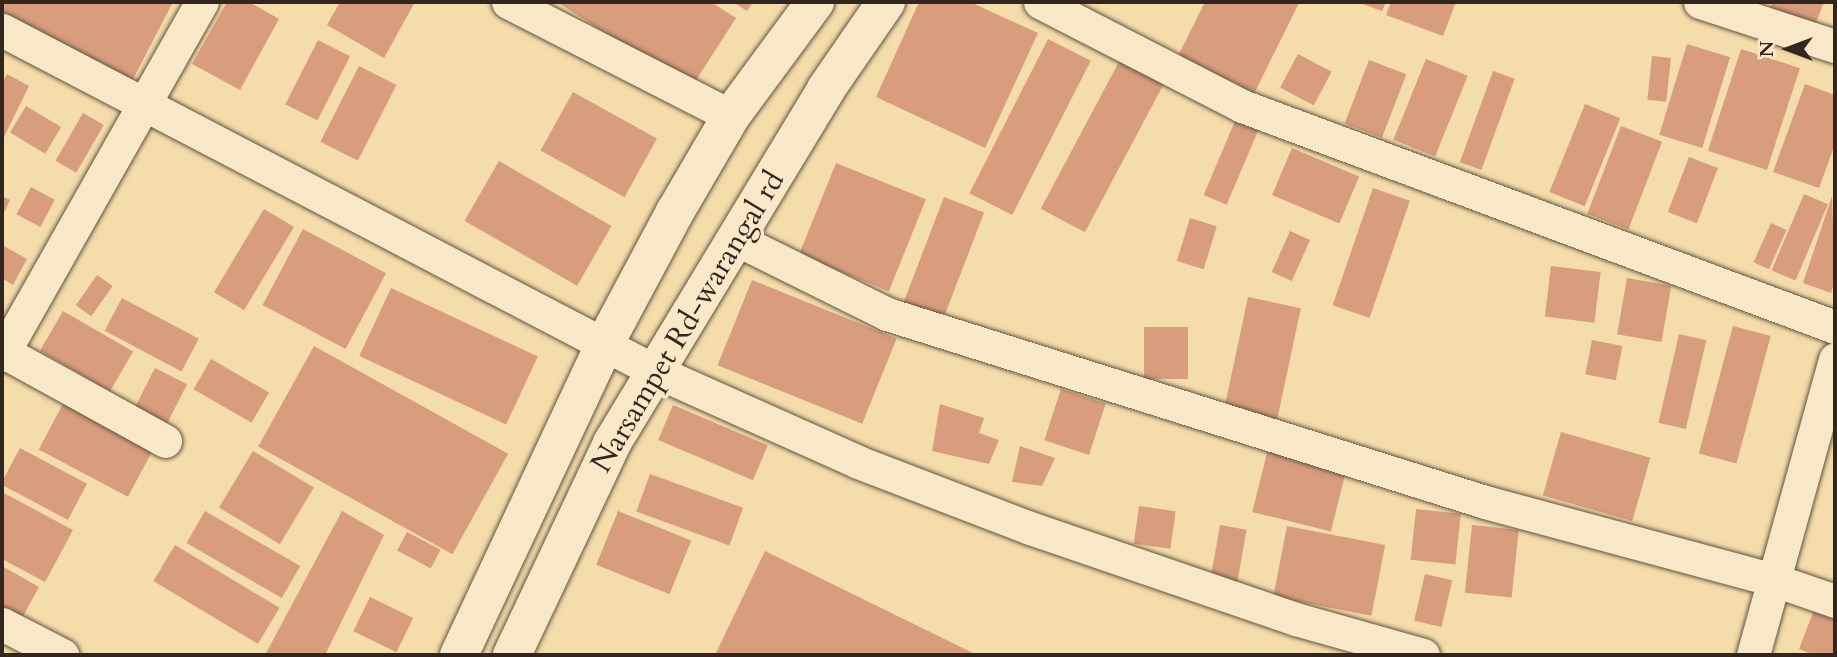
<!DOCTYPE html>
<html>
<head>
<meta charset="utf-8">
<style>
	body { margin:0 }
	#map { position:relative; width:1837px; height:657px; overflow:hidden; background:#f4dcab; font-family:Cardo,serif }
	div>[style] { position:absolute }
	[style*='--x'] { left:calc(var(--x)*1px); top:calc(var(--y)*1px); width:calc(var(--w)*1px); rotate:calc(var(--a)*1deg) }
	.building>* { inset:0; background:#d89d7d; transform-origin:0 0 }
	.roads { filter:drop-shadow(0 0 2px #635342) drop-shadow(0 0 2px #635342) }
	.street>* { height:33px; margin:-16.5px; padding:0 16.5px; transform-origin:16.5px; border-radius:16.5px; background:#f8e8c8 }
	.secondary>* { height:38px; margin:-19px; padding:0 19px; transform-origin:19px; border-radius:19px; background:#f8e8c8 }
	span { translate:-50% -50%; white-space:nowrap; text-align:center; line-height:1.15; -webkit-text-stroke:7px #f8e8c8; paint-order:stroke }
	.street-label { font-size:30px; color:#33251f }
	.frame { position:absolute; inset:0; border:4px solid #33251f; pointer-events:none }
	.north { position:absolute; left:1753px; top:14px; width:70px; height:70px; -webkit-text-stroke:5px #f8e8c8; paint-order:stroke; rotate:270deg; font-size:19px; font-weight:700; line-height:28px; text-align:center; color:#33251f }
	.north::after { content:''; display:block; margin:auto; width:24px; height:32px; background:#33251f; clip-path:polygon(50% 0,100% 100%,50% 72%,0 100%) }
</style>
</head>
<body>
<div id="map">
	<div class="building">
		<div style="clip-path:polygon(2px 2px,173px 2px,131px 83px,2px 16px)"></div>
		<div style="clip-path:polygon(227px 2px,249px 2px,279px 19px,240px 90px,192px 64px)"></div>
		<div style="clip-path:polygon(340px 2px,415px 2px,384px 58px,327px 25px)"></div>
		<div style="clip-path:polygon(557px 2px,711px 2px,736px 18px,691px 88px)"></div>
		<div style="clip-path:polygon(733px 2px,753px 2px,747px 11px)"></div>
		<div style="clip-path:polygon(919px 2px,970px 2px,1038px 33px,985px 148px,876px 97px)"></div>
		<div style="clip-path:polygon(1205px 2px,1299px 3px,1250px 102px,1174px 64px)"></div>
		<div style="clip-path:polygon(1357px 2px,1386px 2px,1382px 11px)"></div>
		<div style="clip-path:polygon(1391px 2px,1456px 2px,1443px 36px,1386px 15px)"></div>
		<div style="clip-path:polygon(1773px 2px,1824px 2px,1814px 28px,1769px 11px)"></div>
		<div style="left:1048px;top:39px;width:48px;height:173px;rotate:27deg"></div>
		<div style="left:318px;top:40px;width:36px;height:72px;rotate:27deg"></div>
		<div style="left:1687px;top:44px;width:45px;height:95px;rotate:17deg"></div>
		<div style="left:1741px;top:49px;width:62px;height:107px;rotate:18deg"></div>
		<div style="left:1298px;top:54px;width:38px;height:38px;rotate:28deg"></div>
		<div style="left:1122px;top:56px;width:50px;height:173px;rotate:28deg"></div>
		<div style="left:1652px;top:56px;width:19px;height:44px;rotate:6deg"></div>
		<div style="left:1426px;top:59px;width:45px;height:87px;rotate:22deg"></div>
		<div style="left:1369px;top:60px;width:40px;height:68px;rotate:21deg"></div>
		<div style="left:359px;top:66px;width:42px;height:85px;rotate:27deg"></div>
		<div style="left:1493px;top:71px;width:23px;height:97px;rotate:20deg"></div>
		<div style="clip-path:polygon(7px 74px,29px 86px,2px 141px,2px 84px)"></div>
		<div style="clip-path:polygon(1805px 84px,1835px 95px,1835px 144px,1819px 188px,1773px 172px)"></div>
		<div style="left:573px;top:92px;width:96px;height:67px;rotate:29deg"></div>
		<div style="left:1585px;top:104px;width:38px;height:95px;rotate:22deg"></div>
		<div style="left:26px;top:106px;width:41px;height:31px;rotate:31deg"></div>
		<div style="left:83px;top:113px;width:24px;height:55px;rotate:30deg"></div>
		<div style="left:1238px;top:114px;width:25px;height:88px;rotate:23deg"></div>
		<div style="left:1621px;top:126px;width:44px;height:94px;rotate:21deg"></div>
		<div style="left:1292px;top:148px;width:73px;height:51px;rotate:23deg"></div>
		<div style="left:1689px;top:157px;width:31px;height:59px;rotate:21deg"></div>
		<div style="left:499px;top:161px;width:130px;height:69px;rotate:30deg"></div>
		<div style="left:836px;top:163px;width:97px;height:99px;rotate:22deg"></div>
		<div style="left:31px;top:187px;width:27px;height:31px;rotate:28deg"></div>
		<div style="left:1373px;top:188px;width:39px;height:124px;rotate:19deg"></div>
		<div style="left:1804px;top:194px;width:26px;height:83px;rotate:23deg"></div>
		<div style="clip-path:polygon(2px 196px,10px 200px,2px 217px)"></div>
		<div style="clip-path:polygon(1832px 196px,1835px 281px,1831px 293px,1803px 283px)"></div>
		<div style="left:944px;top:197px;width:43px;height:125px;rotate:21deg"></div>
		<div style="left:264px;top:209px;width:35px;height:97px;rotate:31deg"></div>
		<div style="left:1190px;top:218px;width:28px;height:45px;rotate:17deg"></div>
		<div style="left:1771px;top:223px;width:17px;height:43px;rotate:24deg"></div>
		<div style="left:303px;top:229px;width:94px;height:86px;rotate:28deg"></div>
		<div style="left:1290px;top:231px;width:22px;height:45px;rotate:24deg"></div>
		<div style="clip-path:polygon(2px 245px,27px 259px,13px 285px,2px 278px)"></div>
		<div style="left:1551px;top:266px;width:50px;height:51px;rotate:7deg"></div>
		<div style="left:97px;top:275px;width:19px;height:37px;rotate:35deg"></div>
		<div style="left:1627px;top:278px;width:45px;height:57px;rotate:10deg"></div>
		<div style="left:752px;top:280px;width:156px;height:92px;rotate:22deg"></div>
		<div style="left:391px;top:288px;width:162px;height:75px;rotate:25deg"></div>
		<div style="left:1248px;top:297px;width:54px;height:114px;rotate:12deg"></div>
		<div style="left:122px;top:298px;width:87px;height:37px;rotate:28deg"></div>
		<div style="left:63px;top:311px;width:81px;height:46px;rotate:30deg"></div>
		<div style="left:1733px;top:326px;width:39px;height:132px;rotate:15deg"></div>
		<div style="left:1144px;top:327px;width:44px;height:52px"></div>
		<div style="left:1679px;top:334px;width:28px;height:91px;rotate:13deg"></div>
		<div style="left:1592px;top:340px;width:31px;height:35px;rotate:11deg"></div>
		<div style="left:314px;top:346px;width:222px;height:115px;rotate:29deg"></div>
		<div style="left:211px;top:359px;width:67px;height:35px;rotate:30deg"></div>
		<div style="left:155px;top:368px;width:36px;height:48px;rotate:27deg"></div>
		<div style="left:1061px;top:389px;width:47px;height:54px;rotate:18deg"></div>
		<div style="left:65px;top:400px;width:101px;height:56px;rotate:28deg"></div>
		<div style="clip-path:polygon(940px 404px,984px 418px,979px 433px,999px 440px,989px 464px,932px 451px)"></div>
		<div style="left:673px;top:405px;width:103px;height:38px;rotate:23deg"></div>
		<div style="left:1561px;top:432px;width:93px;height:66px;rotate:16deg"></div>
		<div style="left:1269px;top:445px;width:81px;height:69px;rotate:14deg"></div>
		<div style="clip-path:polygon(1020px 446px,1055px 458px,1042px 486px,1012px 482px)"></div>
		<div style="left:20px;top:448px;width:76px;height:41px;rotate:28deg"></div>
		<div style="left:253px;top:451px;width:71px;height:66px;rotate:31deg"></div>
		<div style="left:650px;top:474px;width:99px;height:40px;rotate:20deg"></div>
		<div style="clip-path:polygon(2px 492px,73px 530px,45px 582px,2px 559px)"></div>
		<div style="left:1139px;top:506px;width:37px;height:38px;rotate:8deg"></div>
		<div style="left:1416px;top:509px;width:45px;height:51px;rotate:6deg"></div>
		<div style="left:205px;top:511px;width:110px;height:37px;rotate:30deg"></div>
		<div style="clip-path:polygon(342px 511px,384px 535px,325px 655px,265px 655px)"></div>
		<div style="left:618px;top:511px;width:79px;height:58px;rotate:22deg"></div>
		<div style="left:1220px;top:525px;width:27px;height:55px;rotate:10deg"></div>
		<div style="left:1472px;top:525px;width:47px;height:68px;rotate:6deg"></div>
		<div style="left:1287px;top:526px;width:100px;height:72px;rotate:11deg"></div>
		<div style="left:407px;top:532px;width:38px;height:21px;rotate:28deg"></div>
		<div style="left:175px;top:545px;width:122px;height:42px;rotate:31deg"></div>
		<div style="clip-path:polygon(765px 551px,977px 655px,715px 655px)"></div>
		<div style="clip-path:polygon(2px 566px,39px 587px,22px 618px,2px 607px)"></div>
		<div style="left:1425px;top:574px;width:28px;height:48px;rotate:13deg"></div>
		<div style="left:370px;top:597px;width:48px;height:38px;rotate:26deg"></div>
		<div style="clip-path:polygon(1816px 605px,1835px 613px,1835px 655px,1814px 655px,1799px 649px)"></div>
	</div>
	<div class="roads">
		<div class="street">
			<div style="--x:508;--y:2;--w:250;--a:27.1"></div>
			<div style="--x:1040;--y:2;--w:227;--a:27.2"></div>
			<div style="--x:1242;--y:106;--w:633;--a:20.44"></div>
			<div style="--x:1700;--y:2;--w:142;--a:18.1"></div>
			<div style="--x:2;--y:30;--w:737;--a:27.57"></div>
			<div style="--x:655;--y:371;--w:222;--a:24.1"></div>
			<div style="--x:858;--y:462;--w:184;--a:21"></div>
			<div style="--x:1030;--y:528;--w:281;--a:18.9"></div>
			<div style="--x:1296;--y:619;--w:132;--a:15.8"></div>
			<div style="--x:738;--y:240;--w:166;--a:26.4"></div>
			<div style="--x:887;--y:314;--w:627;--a:17.45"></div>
			<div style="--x:1485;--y:502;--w:299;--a:15.1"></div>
			<div style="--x:1774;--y:580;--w:65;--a:19"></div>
			<div style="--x:4;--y:352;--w:184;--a:28.9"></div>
			<div style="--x:2;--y:355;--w:406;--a:-60.5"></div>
			<div style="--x:2;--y:624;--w:68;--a:27.3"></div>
			<div style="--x:1753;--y:655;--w:307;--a:-74.5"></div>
		</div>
		<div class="secondary">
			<div style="--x:459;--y:655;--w:344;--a:-64.9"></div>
			<div style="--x:605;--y:343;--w:149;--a:-61.9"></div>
			<div style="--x:675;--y:212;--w:111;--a:-59.7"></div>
			<div style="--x:731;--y:116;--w:142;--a:-53.6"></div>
			<div style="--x:512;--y:655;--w:234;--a:-64.7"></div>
			<div style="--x:612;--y:443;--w:414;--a:-58.8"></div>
			<div style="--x:826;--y:89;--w:106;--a:-55.4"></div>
		</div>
	</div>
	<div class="street-label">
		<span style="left:688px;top:322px;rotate:-59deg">Narsampet Rd-warangal rd</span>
	</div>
	<div class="frame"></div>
	<div class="north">N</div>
</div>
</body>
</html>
